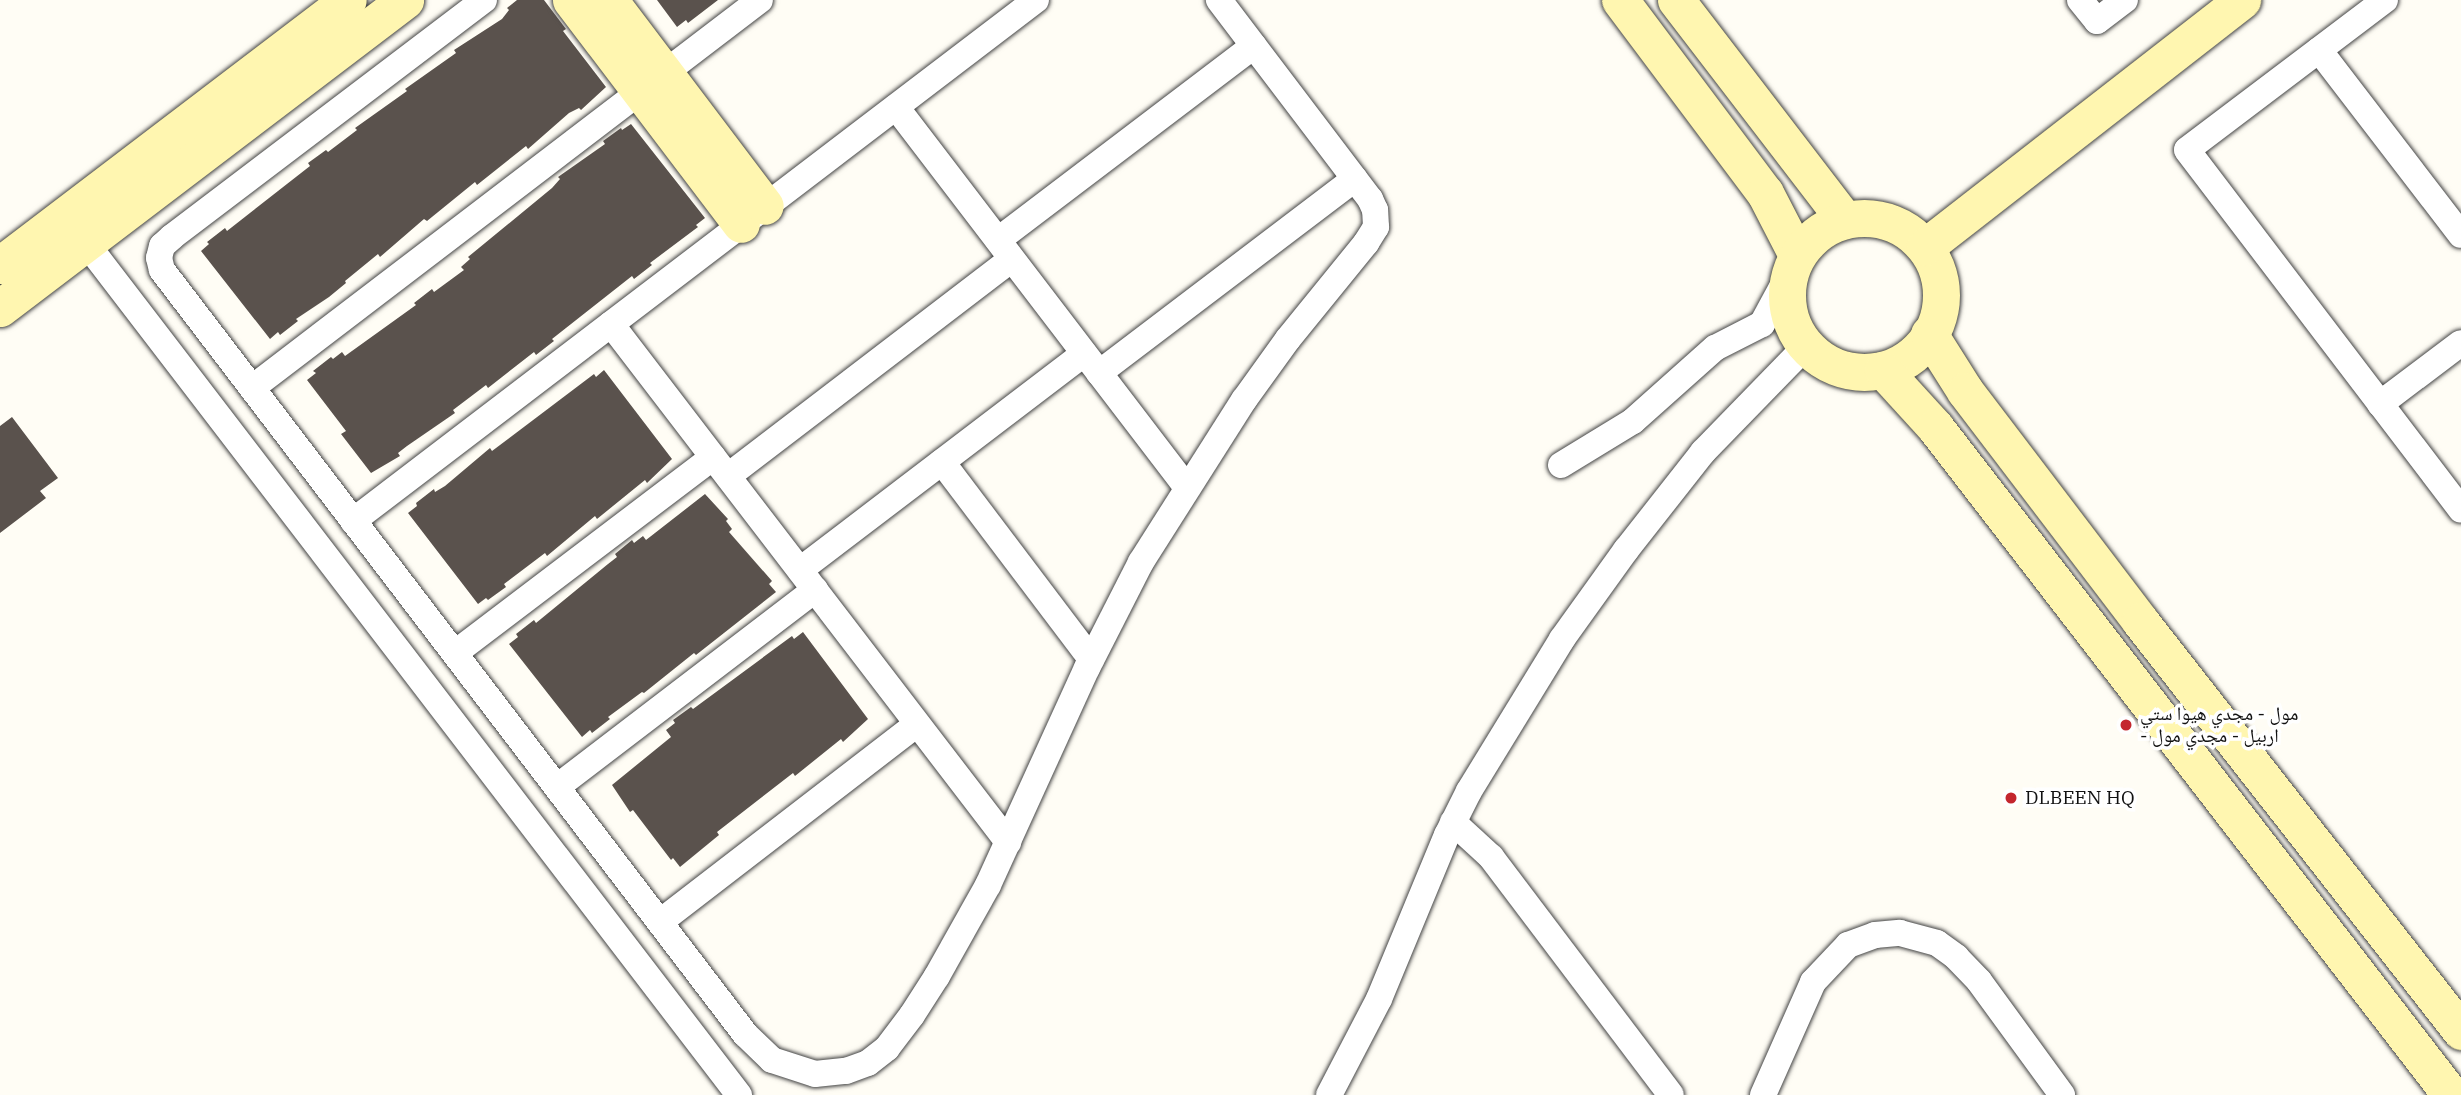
<!DOCTYPE html>
<html>
<head>
<meta charset="utf-8">
<style>
	body { margin:0 }
	#map { position:relative; width:2461px; height:1095px; overflow:hidden; background:#fffdf5; font-family:"IBM Plex Serif","Noto Naskh Arabic",serif }
	div>[style] { position:absolute }
	[style*='--x'] { left:calc(var(--x)*1px); top:calc(var(--y)*1px); width:calc(var(--w)*1px); rotate:calc(var(--a)*1deg) }
	.building>* { inset:0; background:#5a524d }
	.roads { filter:drop-shadow(0 0 2px #444) drop-shadow(0 0 2px #444) }
	.street>* { height:26px; margin:-13px; padding:0 13px; transform-origin:13px; border-radius:13px; background:#fff }
	.secondary>* { height:37px; margin:-18.5px; padding:0 18.5px; transform-origin:18.5px; border-radius:18.5px; background:#fff6b0 }
	.secondary>.ring { margin:-18.5px; padding:0; box-sizing:content-box; background:none; border:37px solid #fff6b0; border-radius:50% }
	.dots>* { width:19px; height:19px; translate:-50% -50%; box-sizing:border-box; border:4px solid #fff; border-radius:50% }
	span { translate:-50% -50%; white-space:nowrap; text-align:center; line-height:1.15; -webkit-text-stroke:7px #fff; paint-order:stroke }
	.poi-label { font-size:19px; color:#111 }
	.left { translate:0 -50%; text-align:left }
</style>
</head>
<body>
<div id="map">
	<div class="building">
		<div style="clip-path:polygon(517px 0,544px 0,566px 29px,563px 31px,606px 87px,581px 110px,579px 108px,569px 113px,528px 149px,526px 146px,477px 185px,475px 182px,427px 221px,424px 219px,380px 257px,378px 254px,345px 281px,346px 283px,329px 297px,296px 319px,298px 321px,280px 335px,278px 332px,270px 339px,201px 251px,209px 244px,207px 242px,225px 228px,227px 231px,310px 166px,308px 163px,326px 150px,328px 152px,357px 130px,355px 128px,407px 91px,405px 89px,456px 53px,454px 50px,502px 19px,509px 10px,507px 8px)"></div>
		<div style="clip-path:polygon(657px 0,718px 0,688px 23px,686px 20px,677px 27px)"></div>
		<div style="clip-path:polygon(631px 124px,705px 218px,696px 225px,698px 227px,650px 263px,652px 265px,634px 279px,632px 276px,552px 339px,554px 341px,536px 355px,534px 352px,488px 388px,486px 385px,453px 410px,455px 413px,407px 446px,398px 453px,400px 456px,371px 473px,341px 434px,346px 431px,307px 380px,316px 373px,313px 371px,331px 357px,333px 359px,342px 352px,345px 356px,416px 305px,414px 303px,432px 289px,434px 292px,464px 270px,461px 267px,470px 259px,468px 257px,552px 188px,560px 179px,558px 177px,605px 144px,603px 141px,621px 128px,622px 130px)"></div>
		<div style="clip-path:polygon(604px 370px,672px 459px,647px 483px,645px 480px,597px 519px,595px 516px,547px 556px,545px 553px,504px 584px,506px 587px,488px 600px,486px 598px,478px 604px,408px 513px,417px 506px,416px 503px,434px 489px,435px 492px,445px 486px,490px 448px,492px 451px,594px 374px,596px 377px)"></div>
		<div style="clip-path:polygon(12px 417px,58px 478px,40px 491px,46px 498px,0 533px,0 426px)"></div>
		<div style="clip-path:polygon(705px 494px,728px 519px,726px 521px,732px 529px,729px 532px,772px 581px,769px 584px,776px 592px,696px 655px,694px 653px,644px 693px,642px 692px,608px 717px,610px 719px,592px 733px,590px 730px,582px 737px,509px 644px,518px 637px,516px 634px,534px 620px,536px 623px,608px 564px,617px 557px,615px 554px,632px 540px,634px 543px,643px 536px,646px 540px)"></div>
		<div style="clip-path:polygon(803px 632px,868px 719px,843px 742px,841px 739px,795px 776px,793px 773px,717px 832px,719px 835px,680px 867px,673px 858px,671px 860px,633px 810px,630px 812px,612px 785px,671px 737px,666px 730px,675px 723px,673px 720px,691px 707px,693px 709px,792px 636px,794px 639px)"></div>
	</div>
	<div class="roads">
		<div class="street">
			<div style="--x:484;--y:0;--w:392;--a:142.8"></div>
			<div style="--x:172;--y:237;--w:13;--a:138"></div>
			<div style="--x:162;--y:246;--w:12;--a:104"></div>
			<div style="--x:159;--y:258;--w:12;--a:76"></div>
			<div style="--x:162;--y:270;--w:961;--a:52.65"></div>
			<div style="--x:745;--y:1034;--w:37;--a:44"></div>
			<div style="--x:772;--y:1060;--w:45;--a:18"></div>
			<div style="--x:815;--y:1074;--w:31;--a:-6"></div>
			<div style="--x:846;--y:1071;--w:23;--a:-20"></div>
			<div style="--x:868;--y:1063;--w:24;--a:-38"></div>
			<div style="--x:887;--y:1048;--w:41;--a:-52.9"></div>
			<div style="--x:912;--y:1015;--w:46;--a:-57.3"></div>
			<div style="--x:937;--y:976;--w:104;--a:-60.7"></div>
			<div style="--x:988;--y:885;--w:239;--a:-65.5"></div>
			<div style="--x:1087;--y:668;--w:119;--a:-63"></div>
			<div style="--x:1141;--y:562;--w:192;--a:-57.6"></div>
			<div style="--x:1244;--y:400;--w:75;--a:-54.2"></div>
			<div style="--x:1288;--y:339;--w:124;--a:-50.9"></div>
			<div style="--x:1366;--y:243;--w:19;--a:-58"></div>
			<div style="--x:1376;--y:227;--w:17;--a:-93"></div>
			<div style="--x:1375;--y:210;--w:12;--a:-114"></div>
			<div style="--x:1370;--y:199;--w:250;--a:-127.2"></div>
			<div style="--x:2080;--y:0;--w:27;--a:51"></div>
			<div style="--x:2097;--y:21;--w:35;--a:-37"></div>
			<div style="--x:2385;--y:0;--w:248;--a:142.9"></div>
			<div style="--x:2187;--y:150;--w:452;--a:52.7"></div>
			<div style="--x:2319;--y:50;--w:233;--a:52.5"></div>
			<div style="--x:896;--y:107;--w:479;--a:52.6"></div>
			<div style="--x:76;--y:230;--w:1090;--a:52.53"></div>
			<div style="--x:998;--y:240;--w:321;--a:-37.2"></div>
			<div style="--x:611;--y:324;--w:653;--a:52.53"></div>
			<div style="--x:1099;--y:373;--w:321;--a:-37.2"></div>
			<div style="--x:252;--y:388;--w:639;--a:-37.37"></div>
			<div style="--x:2380;--y:404;--w:101;--a:-37"></div>
			<div style="--x:942;--y:462;--w:247;--a:52.9"></div>
			<div style="--x:1561;--y:465;--w:84;--a:-31.4"></div>
			<div style="--x:1633;--y:421;--w:110;--a:-41.7"></div>
			<div style="--x:1715;--y:348;--w:53;--a:-27.1"></div>
			<div style="--x:1762;--y:324;--w:55;--a:-61.6"></div>
			<div style="--x:728;--y:476;--w:357;--a:-37.4"></div>
			<div style="--x:353;--y:521;--w:859;--a:-37.34"></div>
			<div style="--x:800;--y:570;--w:357;--a:-37.3"></div>
			<div style="--x:455;--y:653;--w:324;--a:-37.2"></div>
			<div style="--x:557;--y:787;--w:325;--a:-37.4"></div>
			<div style="--x:1453;--y:822;--w:52;--a:42.6"></div>
			<div style="--x:1491;--y:857;--w:298;--a:52.9"></div>
			<div style="--x:660;--y:922;--w:324;--a:-37.6"></div>
			<div style="--x:1329;--y:1095;--w:108;--a:-62.5"></div>
			<div style="--x:1379;--y:999;--w:178;--a:-67.5"></div>
			<div style="--x:1447;--y:835;--w:49;--a:-63.4"></div>
			<div style="--x:1469;--y:791;--w:178;--a:-58.5"></div>
			<div style="--x:1562;--y:639;--w:110;--a:-54.3"></div>
			<div style="--x:1626;--y:550;--w:125;--a:-51.8"></div>
			<div style="--x:1703;--y:452;--w:148;--a:-45.8"></div>
			<div style="--x:1763;--y:1095;--w:124;--a:-66.1"></div>
			<div style="--x:1813;--y:982;--w:51;--a:-46.6"></div>
			<div style="--x:1848;--y:945;--w:29;--a:-20"></div>
			<div style="--x:1875;--y:935;--w:25;--a:-5"></div>
			<div style="--x:1900;--y:933;--w:38;--a:15"></div>
			<div style="--x:1937;--y:943;--w:24;--a:36"></div>
			<div style="--x:1956;--y:957;--w:33;--a:46"></div>
			<div style="--x:1979;--y:981;--w:141;--a:53.9"></div>
		</div>
		<div class="secondary">
			<div style="--x:571;--y:0;--w:281;--a:52.8"></div>
			<div style="--x:609;--y:0;--w:258;--a:52.9"></div>
			<div style="--x:1620;--y:0;--w:241;--a:53.1"></div>
			<div style="--x:1765;--y:193;--w:70;--a:62.7"></div>
			<div style="--x:1676;--y:0;--w:277;--a:52.5"></div>
			<div class="ring" style="left:1787px;top:218px;width:117px;height:117px"></div>
			<div style="--x:1925;--y:247;--w:402;--a:-37.9"></div>
			<div style="--x:0;--y:265;--w:437;--a:-37.3"></div>
			<div style="--x:0;--y:308;--w:509;--a:-37.25"></div>
			<div style="--x:1929;--y:334;--w:67;--a:57.7"></div>
			<div style="--x:1965;--y:391;--w:289;--a:52.7"></div>
			<div style="--x:2140;--y:621;--w:521;--a:51.94"></div>
			<div style="--x:1883;--y:370;--w:77;--a:47.6"></div>
			<div style="--x:1935;--y:427;--w:844;--a:52.32"></div>
		</div>
	</div>
	<div class="dots">
		<div style="left:2126px;top:725px;background:#c4262e"></div>
		<div style="left:2011px;top:798px;background:#c4262e"></div>
	</div>
	<div class="poi-label">
		<span class="left" style="left:2140px;top:725px">مول - مجدي هيوا ستي<br>- اربيل - مجدي مول</span>
		<span class="left" style="left:2025px;top:798px">DLBEEN HQ</span>
	</div>
</div>
</body>
</html>
